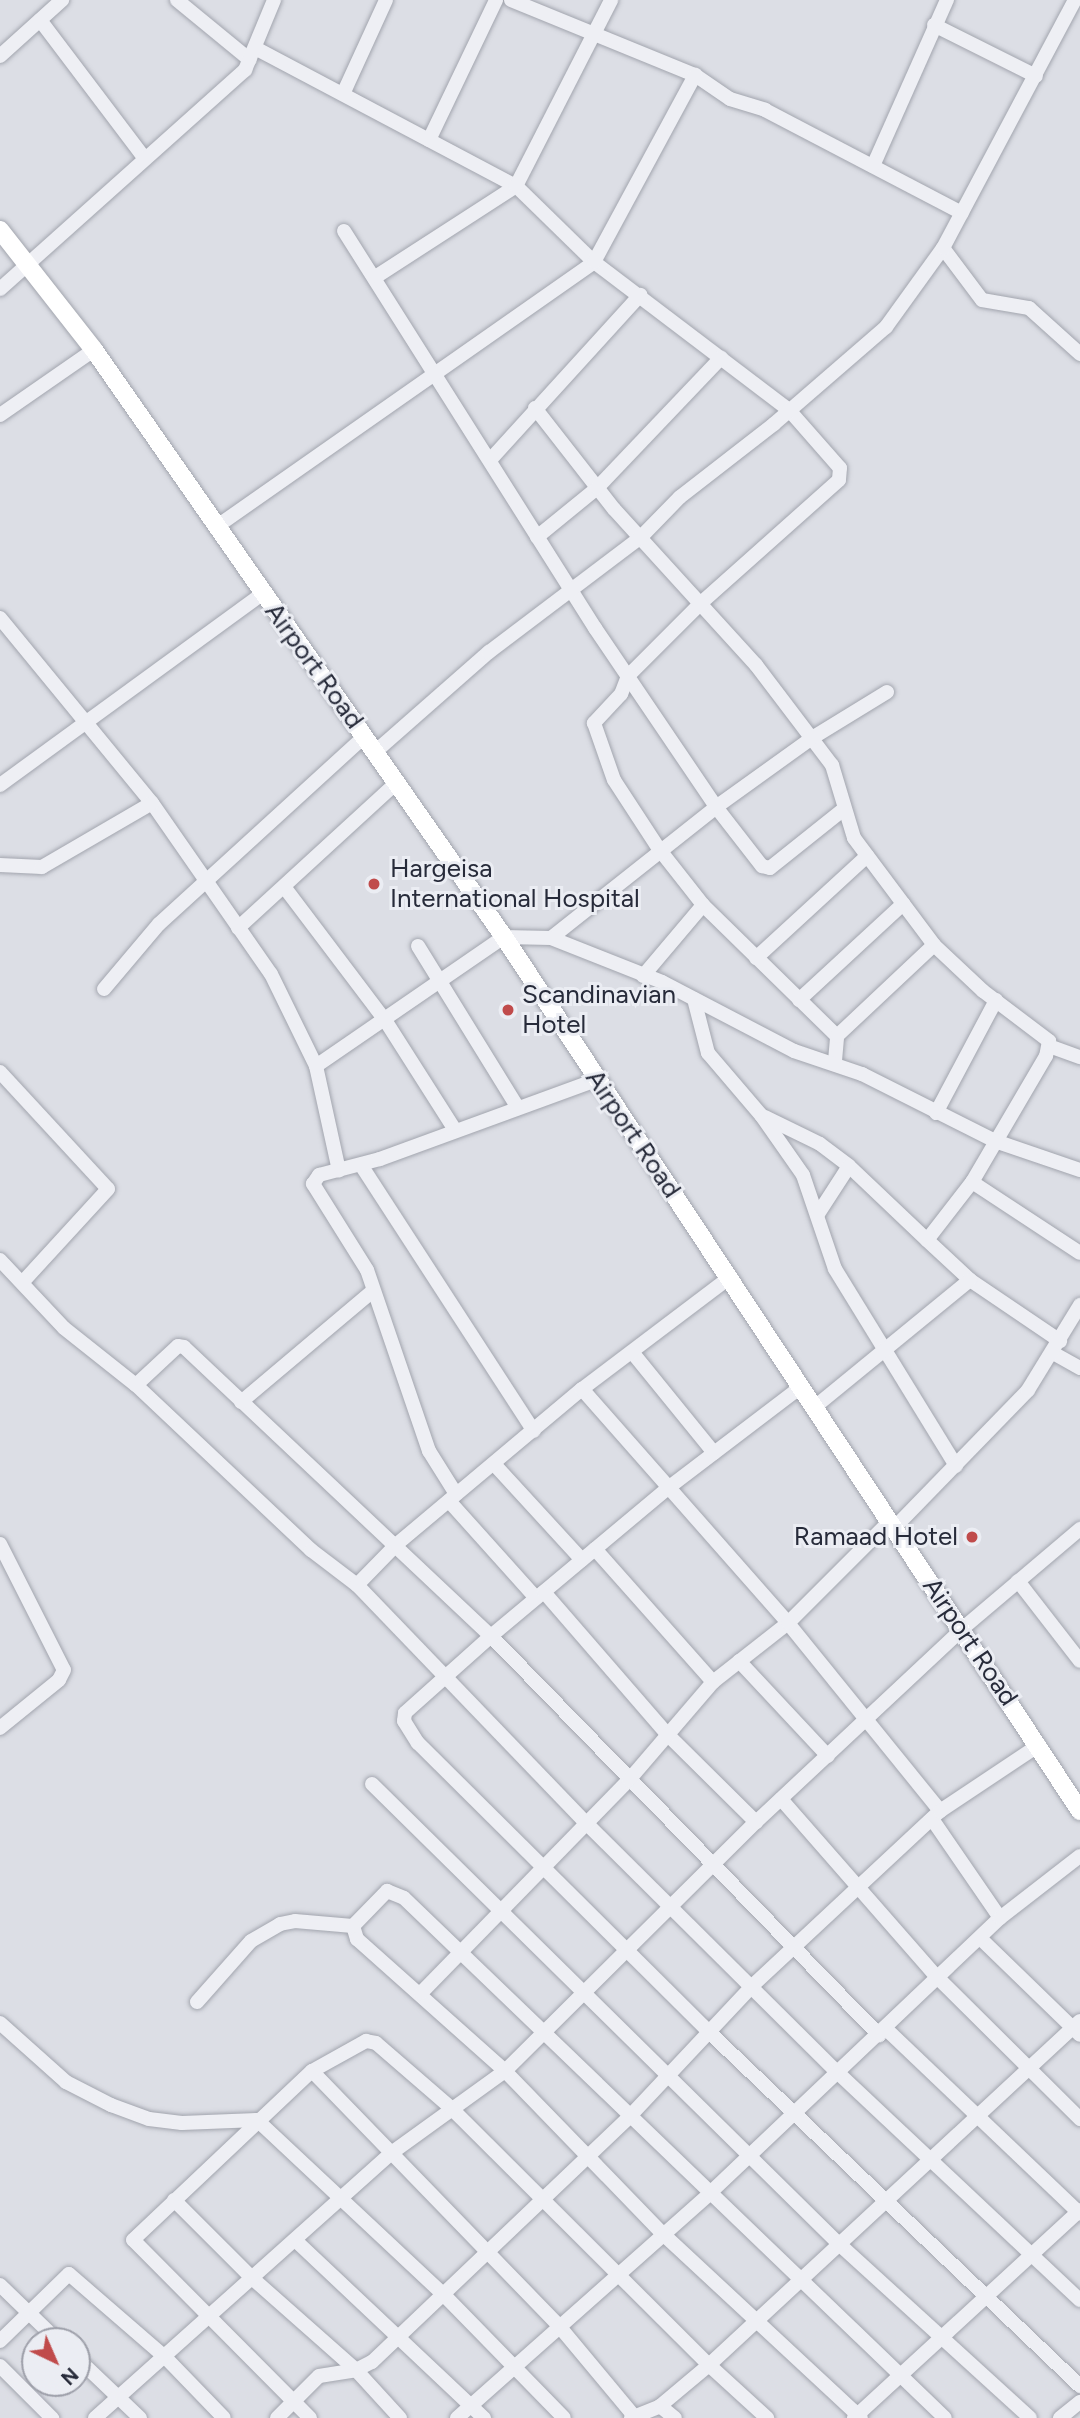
<!DOCTYPE html>
<html>
<head>
<meta charset="utf-8">
<style>
	body { margin:0 }
	#map { position:relative; width:1080px; height:2418px; overflow:hidden; background:#dcdee5; font-family:Figtree,sans-serif }
	div>[style] { position:absolute }
	[style*='--x'] { left:calc(var(--x)*1px); top:calc(var(--y)*1px); width:calc(var(--w)*1px); rotate:calc(var(--a)*1deg) }
	.roads { filter:drop-shadow(0 0 2px #a2a5ae) drop-shadow(0 0 2px #a2a5ae) }
	.minor>* { height:14px; margin:-7px; padding:0 7px; transform-origin:7px; border-radius:7px; background:#eeeff4 }
	.major>* { height:18px; margin:-9px; padding:0 9px; transform-origin:9px; border-radius:9px; background:#fff }
	.dots>* { width:19px; height:19px; translate:-50% -50%; box-sizing:border-box; border:4px solid #ebedf3; border-radius:50% }
	span { translate:-50% -50%; white-space:nowrap; text-align:center; line-height:1.15; -webkit-text-stroke:6px #ebedf3; paint-order:stroke }
	.street-label { font-size:26px; color:#272b3a }
	.poi-label { font-size:26px; color:#272b3a }
	.left { translate:0 -50%; text-align:left }
	.right { translate:-100% -50%; text-align:right }
	.north { position:absolute; left:21px; top:2327px; width:70px; height:70px; box-sizing:border-box; background:#ebedf3; border:2px solid #9d9fa9; border-radius:50%; rotate:136deg; font-size:19px; font-weight:700; line-height:28px; text-align:center; color:#272b3a }
	.north::after { content:''; display:block; margin:auto; width:24px; height:32px; background:#c04b4b; clip-path:polygon(50% 0,100% 100%,50% 72%,0 100%) }
</style>
</head>
<body>
<div id="map">
	<div class="roads">
		<div class="minor">
			<div style="--x:177;--y:0;--w:94;--a:39.4"></div>
			<div style="--x:511;--y:0;--w:199;--a:22.2"></div>
			<div style="--x:695;--y:75;--w:42;--a:34.4"></div>
			<div style="--x:730;--y:99;--w:37;--a:17"></div>
			<div style="--x:765;--y:110;--w:222;--a:27.6"></div>
			<div style="--x:40;--y:20;--w:174;--a:52.9"></div>
			<div style="--x:934;--y:25;--w:114;--a:26.6"></div>
			<div style="--x:257;--y:49;--w:293;--a:27.9"></div>
			<div style="--x:516;--y:186;--w:109;--a:44.3"></div>
			<div style="--x:594;--y:262;--w:245;--a:37.2"></div>
			<div style="--x:789;--y:410;--w:77;--a:48.7"></div>
			<div style="--x:840;--y:468;--w:12;--a:95"></div>
			<div style="--x:839;--y:480;--w:186;--a:138.3"></div>
			<div style="--x:700;--y:604;--w:102;--a:135"></div>
			<div style="--x:628;--y:676;--w:19;--a:111"></div>
			<div style="--x:621;--y:694;--w:40;--a:133"></div>
			<div style="--x:594;--y:723;--w:60;--a:70.7"></div>
			<div style="--x:614;--y:780;--w:82;--a:56.9"></div>
			<div style="--x:659;--y:849;--w:71;--a:51.8"></div>
			<div style="--x:703;--y:905;--w:187;--a:44.4"></div>
			<div style="--x:0;--y:56;--w:84;--a:-42.1"></div>
			<div style="--x:343;--y:94;--w:103;--a:-65.4"></div>
			<div style="--x:429;--y:140;--w:155;--a:-64.4"></div>
			<div style="--x:873;--y:166;--w:182;--a:-66"></div>
			<div style="--x:344;--y:231;--w:470;--a:57.7"></div>
			<div style="--x:595;--y:628;--w:216;--a:55.9"></div>
			<div style="--x:716;--y:807;--w:75;--a:52.1"></div>
			<div style="--x:762;--y:866;--w:8;--a:14"></div>
			<div style="--x:770;--y:868;--w:95;--a:-38.6"></div>
			<div style="--x:943;--y:248;--w:65;--a:53.1"></div>
			<div style="--x:982;--y:300;--w:48;--a:9.7"></div>
			<div style="--x:1029;--y:308;--w:69;--a:42"></div>
			<div style="--x:377;--y:276;--w:166;--a:-32.9"></div>
			<div style="--x:516;--y:186;--w:209;--a:-62.9"></div>
			<div style="--x:0;--y:289;--w:329;--a:-41.8"></div>
			<div style="--x:245;--y:70;--w:76;--a:-67.5"></div>
			<div style="--x:535;--y:408;--w:128;--a:52"></div>
			<div style="--x:614;--y:509;--w:211;--a:47.7"></div>
			<div style="--x:756;--y:665;--w:126;--a:52.8"></div>
			<div style="--x:832;--y:765;--w:76;--a:73.2"></div>
			<div style="--x:854;--y:838;--w:134;--a:53.2"></div>
			<div style="--x:934;--y:945;--w:67;--a:43.2"></div>
			<div style="--x:983;--y:991;--w:83;--a:37.1"></div>
			<div style="--x:1049;--y:1041;--w:15;--a:101"></div>
			<div style="--x:1046;--y:1056;--w:146;--a:120.4"></div>
			<div style="--x:972;--y:1182;--w:73;--a:127.8"></div>
			<div style="--x:927;--y:1240;--w:59;--a:42.9"></div>
			<div style="--x:970;--y:1280;--w:109;--a:34.1"></div>
			<div style="--x:0;--y:415;--w:114;--a:-34.7"></div>
			<div style="--x:491;--y:459;--w:222;--a:-47.7"></div>
			<div style="--x:216;--y:527;--w:462;--a:-35"></div>
			<div style="--x:594;--y:262;--w:213;--a:-61.6"></div>
			<div style="--x:537;--y:537;--w:77;--a:-39.2"></div>
			<div style="--x:597;--y:488;--w:180;--a:-46.4"></div>
			<div style="--x:0;--y:618;--w:239;--a:50.6"></div>
			<div style="--x:152;--y:803;--w:208;--a:55.2"></div>
			<div style="--x:271;--y:974;--w:102;--a:63.9"></div>
			<div style="--x:316;--y:1066;--w:107;--a:77.6"></div>
			<div style="--x:375;--y:752;--w:152;--a:-41.3"></div>
			<div style="--x:489;--y:652;--w:189;--a:-37.1"></div>
			<div style="--x:640;--y:538;--w:57;--a:-45.7"></div>
			<div style="--x:680;--y:497;--w:119;--a:-37.8"></div>
			<div style="--x:774;--y:424;--w:148;--a:-40.9"></div>
			<div style="--x:886;--y:327;--w:97;--a:-54.2"></div>
			<div style="--x:943;--y:248;--w:281;--a:-62"></div>
			<div style="--x:0;--y:785;--w:326;--a:-36.1"></div>
			<div style="--x:0;--y:865;--w:42;--a:2.7"></div>
			<div style="--x:42;--y:867;--w:127;--a:-30.2"></div>
			<div style="--x:285;--y:888;--w:166;--a:52.9"></div>
			<div style="--x:385;--y:1020;--w:130;--a:57.5"></div>
			<div style="--x:238;--y:928;--w:214;--a:-42.5"></div>
			<div style="--x:551;--y:938;--w:211;--a:-38.4"></div>
			<div style="--x:716;--y:807;--w:118;--a:-35.7"></div>
			<div style="--x:812;--y:738;--w:88;--a:-31.5"></div>
			<div style="--x:418;--y:946;--w:188;--a:58.3"></div>
			<div style="--x:756;--y:958;--w:151;--a:-42.6"></div>
			<div style="--x:643;--y:976;--w:93;--a:-49.8"></div>
			<div style="--x:104;--y:989;--w:85;--a:-49.8"></div>
			<div style="--x:159;--y:924;--w:279;--a:-42.4"></div>
			<div style="--x:694;--y:999;--w:56;--a:75.5"></div>
			<div style="--x:708;--y:1053;--w:82;--a:49.5"></div>
			<div style="--x:761;--y:1115;--w:73;--a:55"></div>
			<div style="--x:803;--y:1175;--w:99;--a:71.2"></div>
			<div style="--x:835;--y:1269;--w:231;--a:58.4"></div>
			<div style="--x:799;--y:1000;--w:142;--a:-42.7"></div>
			<div style="--x:1049;--y:1046;--w:33;--a:20"></div>
			<div style="--x:835;--y:1061;--w:25;--a:-85"></div>
			<div style="--x:837;--y:1036;--w:133;--a:-43.2"></div>
			<div style="--x:316;--y:1066;--w:228;--a:-34.5"></div>
			<div style="--x:504;--y:937;--w:47;--a:1.2"></div>
			<div style="--x:551;--y:938;--w:119;--a:21.6"></div>
			<div style="--x:662;--y:982;--w:149;--a:27.6"></div>
			<div style="--x:794;--y:1051;--w:72;--a:18.7"></div>
			<div style="--x:862;--y:1074;--w:149;--a:26.7"></div>
			<div style="--x:995;--y:1141;--w:90;--a:18.8"></div>
			<div style="--x:0;--y:1072;--w:159;--a:47.3"></div>
			<div style="--x:108;--y:1189;--w:127;--a:132.5"></div>
			<div style="--x:936;--y:1113;--w:128;--a:-62"></div>
			<div style="--x:765;--y:1117;--w:61;--a:26.1"></div>
			<div style="--x:820;--y:1144;--w:36;--a:37"></div>
			<div style="--x:849;--y:1166;--w:108;--a:43.5"></div>
			<div style="--x:361;--y:1165;--w:317;--a:57"></div>
			<div style="--x:972;--y:1182;--w:129;--a:33.3"></div>
			<div style="--x:818;--y:1214;--w:57;--a:-57.1"></div>
			<div style="--x:0;--y:1260;--w:93;--a:46.7"></div>
			<div style="--x:64;--y:1328;--w:92;--a:38.4"></div>
			<div style="--x:136;--y:1385;--w:241;--a:43.3"></div>
			<div style="--x:311;--y:1550;--w:58;--a:37.3"></div>
			<div style="--x:357;--y:1585;--w:329;--a:46.1"></div>
			<div style="--x:585;--y:1822;--w:355;--a:44.8"></div>
			<div style="--x:837;--y:2072;--w:333;--a:43.2"></div>
			<div style="--x:632;--y:1352;--w:130;--a:50.9"></div>
			<div style="--x:1053;--y:1353;--w:31;--a:29"></div>
			<div style="--x:136;--y:1385;--w:57;--a:-42.9"></div>
			<div style="--x:178;--y:1346;--w:6;--a:9"></div>
			<div style="--x:184;--y:1347;--w:422;--a:43.3"></div>
			<div style="--x:491;--y:1636;--w:557;--a:45.8"></div>
			<div style="--x:802;--y:1386;--w:168;--a:142.7"></div>
			<div style="--x:668;--y:1488;--w:231;--a:140.1"></div>
			<div style="--x:491;--y:1636;--w:115;--a:138.2"></div>
			<div style="--x:405;--y:1713;--w:8;--a:97"></div>
			<div style="--x:404;--y:1721;--w:26;--a:58"></div>
			<div style="--x:418;--y:1743;--w:410;--a:44.8"></div>
			<div style="--x:709;--y:2032;--w:513;--a:43.66"></div>
			<div style="--x:582;--y:1389;--w:312;--a:48.6"></div>
			<div style="--x:788;--y:1623;--w:242;--a:51"></div>
			<div style="--x:241;--y:1402;--w:172;--a:-40.1"></div>
			<div style="--x:816;--y:1406;--w:199;--a:-39.3"></div>
			<div style="--x:494;--y:1464;--w:130;--a:47.5"></div>
			<div style="--x:456;--y:1494;--w:51;--a:-122.1"></div>
			<div style="--x:429;--y:1451;--w:191;--a:-108.9"></div>
			<div style="--x:367;--y:1270;--w:102;--a:-122.1"></div>
			<div style="--x:313;--y:1184;--w:11;--a:-56"></div>
			<div style="--x:319;--y:1175;--w:63;--a:-14.7"></div>
			<div style="--x:380;--y:1159;--w:230;--a:-20.1"></div>
			<div style="--x:449;--y:1501;--w:130;--a:48.1"></div>
			<div style="--x:894;--y:1528;--w:192;--a:-45.8"></div>
			<div style="--x:1028;--y:1390;--w:100;--a:-58.5"></div>
			<div style="--x:0;--y:1544;--w:141;--a:63.1"></div>
			<div style="--x:64;--y:1670;--w:11;--a:117"></div>
			<div style="--x:59;--y:1680;--w:76;--a:140.9"></div>
			<div style="--x:595;--y:1549;--w:178;--a:48.4"></div>
			<div style="--x:1018;--y:1581;--w:101;--a:52.2"></div>
			<div style="--x:357;--y:1585;--w:57;--a:-45.7"></div>
			<div style="--x:397;--y:1544;--w:241;--a:-40"></div>
			<div style="--x:582;--y:1389;--w:186;--a:-37.1"></div>
			<div style="--x:544;--y:1592;--w:189;--a:49.1"></div>
			<div style="--x:668;--y:1735;--w:124;--a:44.7"></div>
			<div style="--x:739;--y:1661;--w:130;--a:46.9"></div>
			<div style="--x:372;--y:1784;--w:656;--a:44.57"></div>
			<div style="--x:839;--y:2244;--w:258;--a:42.3"></div>
			<div style="--x:781;--y:1799;--w:237;--a:48.8"></div>
			<div style="--x:937;--y:1977;--w:202;--a:44.8"></div>
			<div style="--x:932;--y:1819;--w:120;--a:55.5"></div>
			<div style="--x:353;--y:1926;--w:49;--a:-45.8"></div>
			<div style="--x:387;--y:1891;--w:18;--a:22"></div>
			<div style="--x:404;--y:1898;--w:750;--a:43.87"></div>
			<div style="--x:353;--y:1926;--w:14;--a:73"></div>
			<div style="--x:357;--y:1939;--w:198;--a:41.7"></div>
			<div style="--x:505;--y:2071;--w:227;--a:45.9"></div>
			<div style="--x:663;--y:2234;--w:270;--a:42.9"></div>
			<div style="--x:980;--y:1938;--w:139;--a:44.1"></div>
			<div style="--x:421;--y:1993;--w:298;--a:-45.7"></div>
			<div style="--x:629;--y:1780;--w:129;--a:-49.4"></div>
			<div style="--x:713;--y:1682;--w:95;--a:-38.2"></div>
			<div style="--x:788;--y:1623;--w:144;--a:-45"></div>
			<div style="--x:197;--y:2002;--w:81;--a:-48.5"></div>
			<div style="--x:251;--y:1941;--w:34;--a:-30"></div>
			<div style="--x:280;--y:1924;--w:15;--a:-11"></div>
			<div style="--x:295;--y:1921;--w:58;--a:4.9"></div>
			<div style="--x:0;--y:2023;--w:89;--a:41.8"></div>
			<div style="--x:66;--y:2082;--w:51;--a:27.1"></div>
			<div style="--x:111;--y:2105;--w:40;--a:20.2"></div>
			<div style="--x:149;--y:2119;--w:33;--a:7"></div>
			<div style="--x:182;--y:2123;--w:75;--a:-2.3"></div>
			<div style="--x:257;--y:2120;--w:258;--a:43.1"></div>
			<div style="--x:445;--y:2296;--w:170;--a:45.7"></div>
			<div style="--x:885;--y:2028;--w:269;--a:43.6"></div>
			<div style="--x:312;--y:2071;--w:355;--a:45.9"></div>
			<div style="--x:559;--y:2326;--w:117;--a:50.2"></div>
			<div style="--x:174;--y:2200;--w:110;--a:45"></div>
			<div style="--x:252;--y:2278;--w:139;--a:41.5"></div>
			<div style="--x:356;--y:2370;--w:65;--a:47.5"></div>
			<div style="--x:295;--y:2240;--w:260;--a:43.3"></div>
			<div style="--x:0;--y:2285;--w:81;--a:44"></div>
			<div style="--x:0;--y:2341;--w:96;--a:-44.2"></div>
			<div style="--x:69;--y:2274;--w:128;--a:40.9"></div>
			<div style="--x:166;--y:2358;--w:83;--a:46"></div>
			<div style="--x:77;--y:2358;--w:87;--a:43.6"></div>
			<div style="--x:0;--y:2366;--w:74;--a:45"></div>
			<div style="--x:660;--y:2406;--w:19;--a:39"></div>
			<div style="--x:95;--y:2418;--w:396;--a:-41.8"></div>
			<div style="--x:390;--y:2154;--w:142;--a:-35.8"></div>
			<div style="--x:505;--y:2071;--w:354;--a:-44.8"></div>
			<div style="--x:756;--y:1822;--w:282;--a:-43.1"></div>
			<div style="--x:962;--y:1629;--w:155;--a:-40.3"></div>
			<div style="--x:277;--y:2418;--w:59;--a:-45"></div>
			<div style="--x:319;--y:2376;--w:37;--a:-9"></div>
			<div style="--x:356;--y:2370;--w:18;--a:-27"></div>
			<div style="--x:372;--y:2362;--w:358;--a:-43.6"></div>
			<div style="--x:631;--y:2115;--w:175;--a:-46.8"></div>
			<div style="--x:751;--y:1987;--w:258;--a:-43"></div>
			<div style="--x:940;--y:1811;--w:119;--a:-33.7"></div>
			<div style="--x:310;--y:2418;--w:251;--a:-134.8"></div>
			<div style="--x:133;--y:2240;--w:246;--a:-43.4"></div>
			<div style="--x:312;--y:2071;--w:62;--a:-29.1"></div>
			<div style="--x:366;--y:2041;--w:10;--a:11"></div>
			<div style="--x:376;--y:2043;--w:99;--a:40.9"></div>
			<div style="--x:451;--y:2108;--w:364;--a:44.9"></div>
			<div style="--x:709;--y:2365;--w:79;--a:42.4"></div>
			<div style="--x:457;--y:2418;--w:339;--a:-41.6"></div>
			<div style="--x:710;--y:2193;--w:400;--a:-43.5"></div>
			<div style="--x:1000;--y:1918;--w:101;--a:-37.8"></div>
			<div style="--x:631;--y:2418;--w:31;--a:-22"></div>
			<div style="--x:660;--y:2406;--w:64;--a:-39.9"></div>
			<div style="--x:709;--y:2365;--w:506;--a:-42.84"></div>
			<div style="--x:854;--y:2418;--w:307;--a:-42.6"></div>
			<div style="--x:1060;--y:2418;--w:26;--a:-39"></div>
		</div>
		<div class="major">
			<div style="--x:0;--y:230;--w:152;--a:51.9"></div>
			<div style="--x:94;--y:350;--w:716;--a:55.07"></div>
			<div style="--x:504;--y:937;--w:1047;--a:56.61"></div>
		</div>
	</div>
	<div class="dots">
		<div style="left:374px;top:884px;background:#c04b4b"></div>
		<div style="left:508px;top:1010px;background:#c04b4b"></div>
		<div style="left:972px;top:1537px;background:#c04b4b"></div>
	</div>
	<div class="street-label">
		<span style="left:314px;top:666px;rotate:54deg">Airport Road</span>
		<span style="left:633px;top:1134px;rotate:56deg">Airport Road</span>
		<span style="left:970px;top:1642px;rotate:56deg">Airport Road</span>
	</div>
	<div class="poi-label">
		<span class="left" style="left:390px;top:884px">Hargeisa<br>International Hospital</span>
		<span class="left" style="left:522px;top:1010px">Scandinavian<br>Hotel</span>
		<span class="right" style="left:958px;top:1537px">Ramaad Hotel</span>
	</div>
	<div class="north">N</div>
</div>
</body>
</html>
